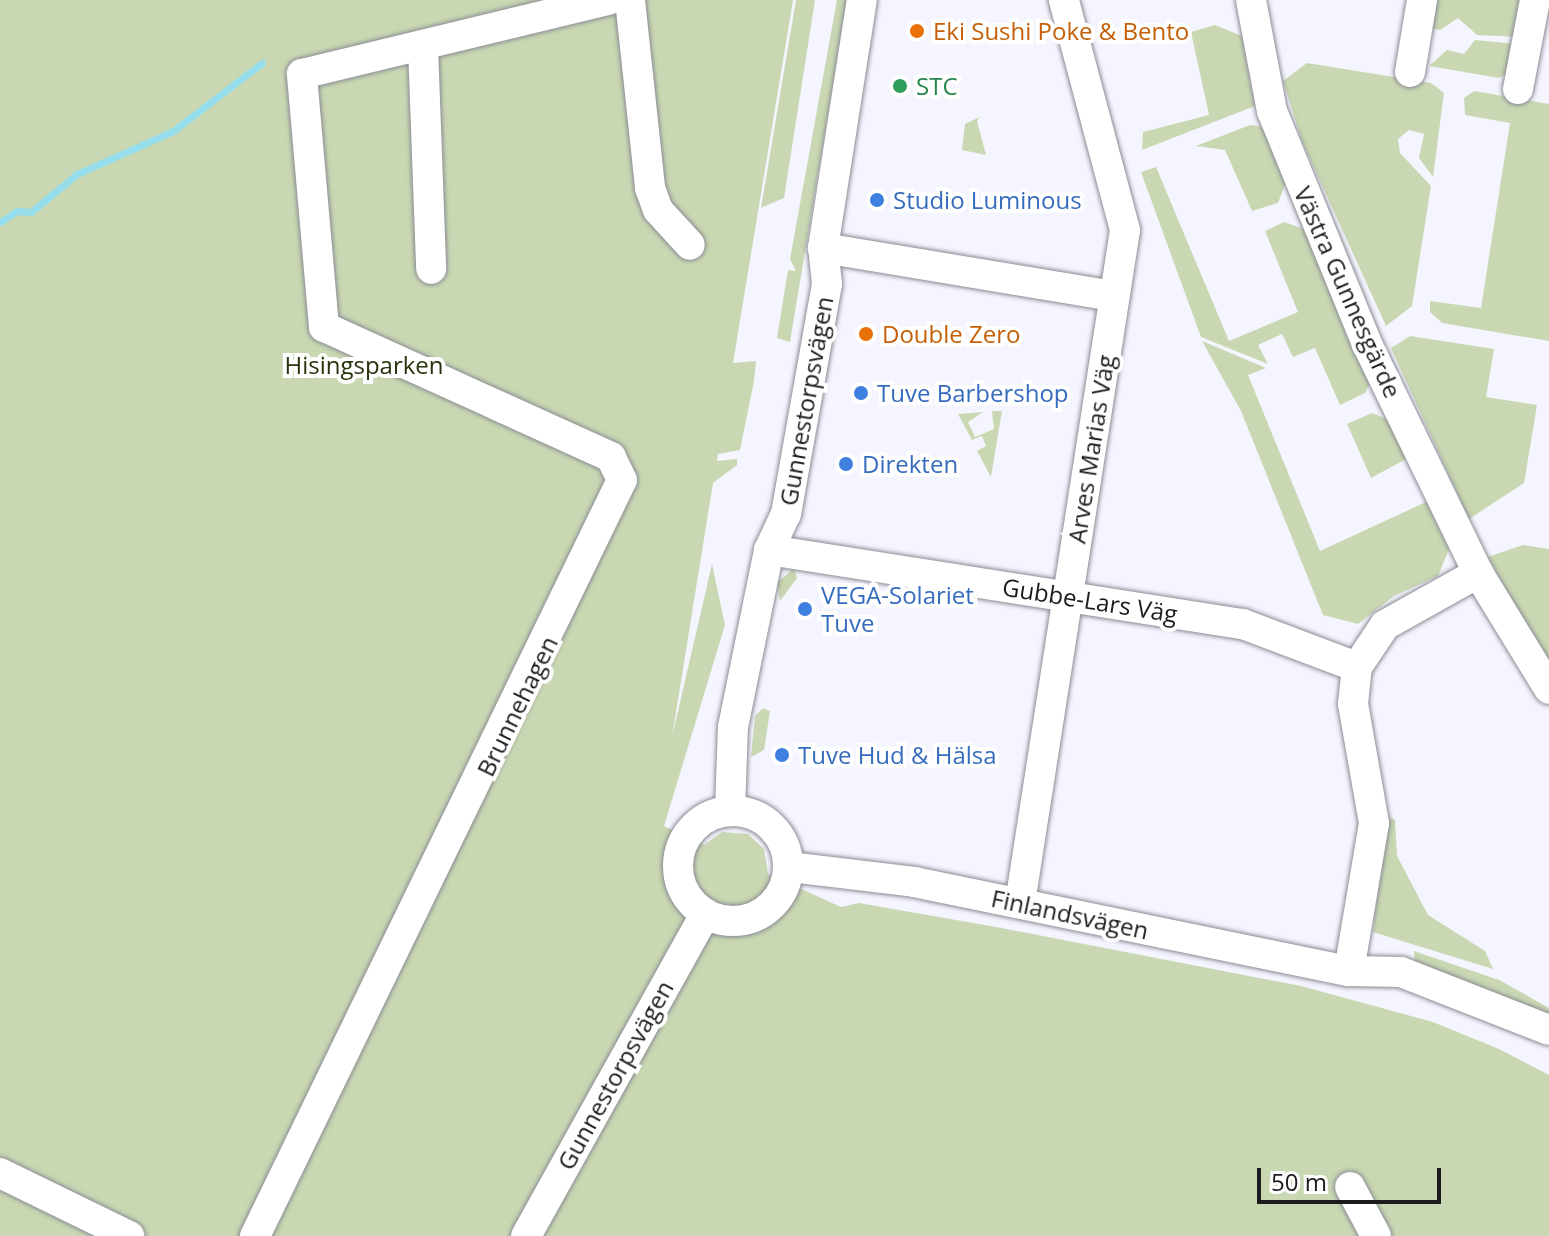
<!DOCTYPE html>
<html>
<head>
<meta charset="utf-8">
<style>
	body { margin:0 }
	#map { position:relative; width:1549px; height:1236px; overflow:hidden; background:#f4f5fe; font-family:"Open Sans",sans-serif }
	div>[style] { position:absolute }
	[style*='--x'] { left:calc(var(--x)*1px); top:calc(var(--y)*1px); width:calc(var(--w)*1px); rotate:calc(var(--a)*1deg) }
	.green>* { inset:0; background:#c9d8b2 }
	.stream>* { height:7px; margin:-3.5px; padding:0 3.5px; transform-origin:3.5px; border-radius:3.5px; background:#96deeb }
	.roads { filter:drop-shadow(0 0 2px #8b8c95) drop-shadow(0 0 2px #8b8c95) }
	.minor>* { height:30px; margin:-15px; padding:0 15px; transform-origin:15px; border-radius:15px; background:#fff }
	.minor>.ring { margin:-15px; padding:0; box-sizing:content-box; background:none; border:30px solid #fff; border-radius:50% }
	.dots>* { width:22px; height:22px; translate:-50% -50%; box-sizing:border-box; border:4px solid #fff; border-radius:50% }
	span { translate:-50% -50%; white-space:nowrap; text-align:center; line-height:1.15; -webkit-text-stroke:8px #fff; paint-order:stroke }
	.food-label { font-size:24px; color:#c56008 }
	.left { translate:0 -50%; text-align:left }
	.leisure-label { font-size:24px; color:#27864d }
	.shop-label { font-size:24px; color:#366cbe }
	.street-label { font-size:24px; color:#1c1c1f }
	.park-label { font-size:24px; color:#27340d }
	.scale { position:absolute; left:1257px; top:1168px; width:184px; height:36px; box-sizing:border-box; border:4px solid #1c1c1f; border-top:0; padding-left:10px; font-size:24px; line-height:28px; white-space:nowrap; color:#1c1c1f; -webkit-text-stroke:6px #fff; paint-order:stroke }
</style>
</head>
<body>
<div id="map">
	<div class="green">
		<div style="clip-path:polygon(0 0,793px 0,733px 363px,756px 361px,754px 381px,740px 450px,718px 454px,717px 461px,737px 459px,737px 465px,713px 483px,672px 737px,712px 564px,725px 625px,664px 826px,704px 845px,722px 832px,748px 834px,764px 849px,768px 874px,841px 907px,859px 903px,996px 927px,1301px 986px,1433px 1022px,1499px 1049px,1549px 1075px,1549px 1236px,0 1236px)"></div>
		<div style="clip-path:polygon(796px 0,815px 0,784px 198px,761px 208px)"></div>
		<div style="clip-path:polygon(837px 0,847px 0,790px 342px,777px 338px,788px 270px,796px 271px,790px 259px)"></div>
		<div style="clip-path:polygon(1429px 0,1524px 0,1518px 37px,1477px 35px,1458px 18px,1440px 30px,1424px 27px)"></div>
		<div style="clip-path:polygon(1215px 25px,1242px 36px,1255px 106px,1142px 150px,1143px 132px,1209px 115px,1191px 32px)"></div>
		<div style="clip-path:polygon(1475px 40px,1516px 44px,1510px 72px,1499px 78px,1429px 66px,1447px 50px,1464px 54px)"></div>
		<div style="clip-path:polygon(1307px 63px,1431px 83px,1444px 93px,1433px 177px,1419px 158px,1424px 134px,1409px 130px,1398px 139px,1400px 153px,1431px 186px,1412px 306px,1386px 326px,1302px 141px,1283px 81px)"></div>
		<div style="clip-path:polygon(1474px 91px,1549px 104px,1549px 341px,1442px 323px,1430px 312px,1430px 301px,1481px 308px,1510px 123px,1465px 115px,1464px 98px)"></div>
		<div style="clip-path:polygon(980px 117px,977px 121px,986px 155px,962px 150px,965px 124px)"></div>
		<div style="clip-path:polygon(1250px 125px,1263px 127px,1286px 182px,1278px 203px,1252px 211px,1225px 150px,1196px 146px)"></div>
		<div style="clip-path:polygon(1156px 167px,1229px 341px,1298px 312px,1265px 231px,1284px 222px,1306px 230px,1371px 381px,1365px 393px,1340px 405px,1315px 348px,1293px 357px,1282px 334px,1258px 345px,1268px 364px,1201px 337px,1141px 172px)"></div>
		<div style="clip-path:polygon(1410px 336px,1494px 349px,1486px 397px,1537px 405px,1524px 483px,1469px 519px,1391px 348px)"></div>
		<div style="clip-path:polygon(1202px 341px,1266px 368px,1248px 375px,1320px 551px,1426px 502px,1449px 549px,1438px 576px,1394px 596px,1358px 624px,1323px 615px,1241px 411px)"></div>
		<div style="clip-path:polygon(992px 411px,1002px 411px,991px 477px,977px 451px,986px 446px,982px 436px,972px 440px,958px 414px,983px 412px,968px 422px,975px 437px,994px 429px)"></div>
		<div style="clip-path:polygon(1372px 413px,1387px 419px,1408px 458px,1371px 478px,1347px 424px)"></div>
		<div style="clip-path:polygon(1523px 545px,1549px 549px,1549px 665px,1488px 557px)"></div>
		<div style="clip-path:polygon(794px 568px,797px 578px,780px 601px,777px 583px)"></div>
		<div style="clip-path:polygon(763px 708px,770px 711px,764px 750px,751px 757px,755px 716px)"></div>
		<div style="clip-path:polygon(1386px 816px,1395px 820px,1397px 856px,1428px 915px,1485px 951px,1493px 969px,1373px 932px)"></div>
		<div style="clip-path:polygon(1414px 951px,1499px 980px,1549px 1008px,1549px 1019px,1415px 967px)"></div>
	</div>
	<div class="stream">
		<div style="--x:0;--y:222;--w:20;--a:-33"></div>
		<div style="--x:17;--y:211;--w:14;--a:4"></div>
		<div style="--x:31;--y:212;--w:60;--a:-39.6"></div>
		<div style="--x:77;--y:174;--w:105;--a:-24.1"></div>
		<div style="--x:173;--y:131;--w:112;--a:-37.4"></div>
	</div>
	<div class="roads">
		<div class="minor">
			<div style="--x:630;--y:0;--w:189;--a:83.9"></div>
			<div style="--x:650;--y:188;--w:23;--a:70"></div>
			<div style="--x:658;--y:210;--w:47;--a:47.6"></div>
			<div style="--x:1251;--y:0;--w:113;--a:79.3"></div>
			<div style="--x:1272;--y:111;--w:252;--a:67.8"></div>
			<div style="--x:1367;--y:344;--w:254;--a:64.1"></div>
			<div style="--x:1478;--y:573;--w:136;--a:58.5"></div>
			<div style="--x:423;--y:46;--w:223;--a:87.9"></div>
			<div style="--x:1410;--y:72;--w:73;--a:-80.5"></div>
			<div style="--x:1518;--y:89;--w:91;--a:-79.2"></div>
			<div style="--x:823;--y:248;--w:295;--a:9.4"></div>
			<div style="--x:769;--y:550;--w:480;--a:8.9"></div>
			<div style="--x:1243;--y:624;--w:122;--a:20.7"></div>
			<div class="ring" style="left:678px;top:811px;width:80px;height:80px"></div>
			<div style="--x:730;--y:811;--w:84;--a:-88"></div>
			<div style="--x:733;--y:727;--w:181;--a:-78.5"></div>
			<div style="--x:769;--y:550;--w:40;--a:-65"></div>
			<div style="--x:786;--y:514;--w:234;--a:-79.9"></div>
			<div style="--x:827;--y:284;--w:36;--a:-96"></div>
			<div style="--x:823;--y:248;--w:251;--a:-81.1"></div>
			<div style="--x:789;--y:867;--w:126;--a:6.8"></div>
			<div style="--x:914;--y:882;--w:444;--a:11.6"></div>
			<div style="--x:1349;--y:971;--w:52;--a:1.1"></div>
			<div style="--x:1401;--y:972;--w:159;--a:21.4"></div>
			<div style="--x:1020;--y:903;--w:681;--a:-81.13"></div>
			<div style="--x:1125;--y:230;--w:238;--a:-104.9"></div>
			<div style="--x:1349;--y:971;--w:150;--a:-80.4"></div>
			<div style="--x:1374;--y:823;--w:121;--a:-100"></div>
			<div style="--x:1353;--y:704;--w:37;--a:-84"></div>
			<div style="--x:1357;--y:667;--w:50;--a:-56.3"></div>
			<div style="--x:1385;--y:625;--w:107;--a:-29.2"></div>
			<div style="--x:0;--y:1173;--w:144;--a:26"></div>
			<div style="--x:1350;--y:1187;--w:55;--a:62"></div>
			<div style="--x:255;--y:1236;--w:840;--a:-64.11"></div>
			<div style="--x:622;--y:480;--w:25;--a:-116"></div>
			<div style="--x:611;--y:457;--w:315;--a:-155.6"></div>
			<div style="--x:324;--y:327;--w:254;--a:-95"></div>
			<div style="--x:302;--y:74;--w:316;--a:-13.6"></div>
			<div style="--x:526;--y:1236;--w:368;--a:-60.9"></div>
		</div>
	</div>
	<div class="dots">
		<div style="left:917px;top:31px;background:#e8710a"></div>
		<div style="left:900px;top:86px;background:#2e9e5b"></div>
		<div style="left:877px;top:200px;background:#3f7fe0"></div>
		<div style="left:866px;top:334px;background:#e8710a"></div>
		<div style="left:861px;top:393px;background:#3f7fe0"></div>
		<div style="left:846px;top:464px;background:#3f7fe0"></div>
		<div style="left:805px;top:609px;background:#3f7fe0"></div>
		<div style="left:782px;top:755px;background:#3f7fe0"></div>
	</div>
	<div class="food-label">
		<span class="left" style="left:933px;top:31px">Eki Sushi Poke &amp; Bento</span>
		<span class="left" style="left:882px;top:334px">Double Zero</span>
	</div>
	<div class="leisure-label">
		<span class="left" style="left:916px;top:86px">STC</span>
	</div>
	<div class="shop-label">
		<span class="left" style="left:893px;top:200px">Studio Luminous</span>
		<span class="left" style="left:877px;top:393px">Tuve Barbershop</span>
		<span class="left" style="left:862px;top:464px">Direkten</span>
		<span class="left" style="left:821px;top:609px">VEGA-Solariet<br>Tuve</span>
		<span class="left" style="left:798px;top:755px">Tuve Hud &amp; Hälsa</span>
	</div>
	<div class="street-label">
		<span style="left:1348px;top:292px;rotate:66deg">Västra Gunnesgärde</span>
		<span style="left:806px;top:401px;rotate:-80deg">Gunnestorpsvägen</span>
		<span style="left:1091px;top:449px;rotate:-81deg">Arves Marias Väg</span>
		<span style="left:1090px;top:600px;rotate:9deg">Gubbe-Lars Väg</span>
		<span style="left:517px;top:706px;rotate:-64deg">Brunnehagen</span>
		<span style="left:1070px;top:914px;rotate:12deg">Finlandsvägen</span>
		<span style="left:615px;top:1075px;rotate:-61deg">Gunnestorpsvägen</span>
	</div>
	<div class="park-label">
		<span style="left:364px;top:365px">Hisingsparken</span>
	</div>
	<div class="scale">50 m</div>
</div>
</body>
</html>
